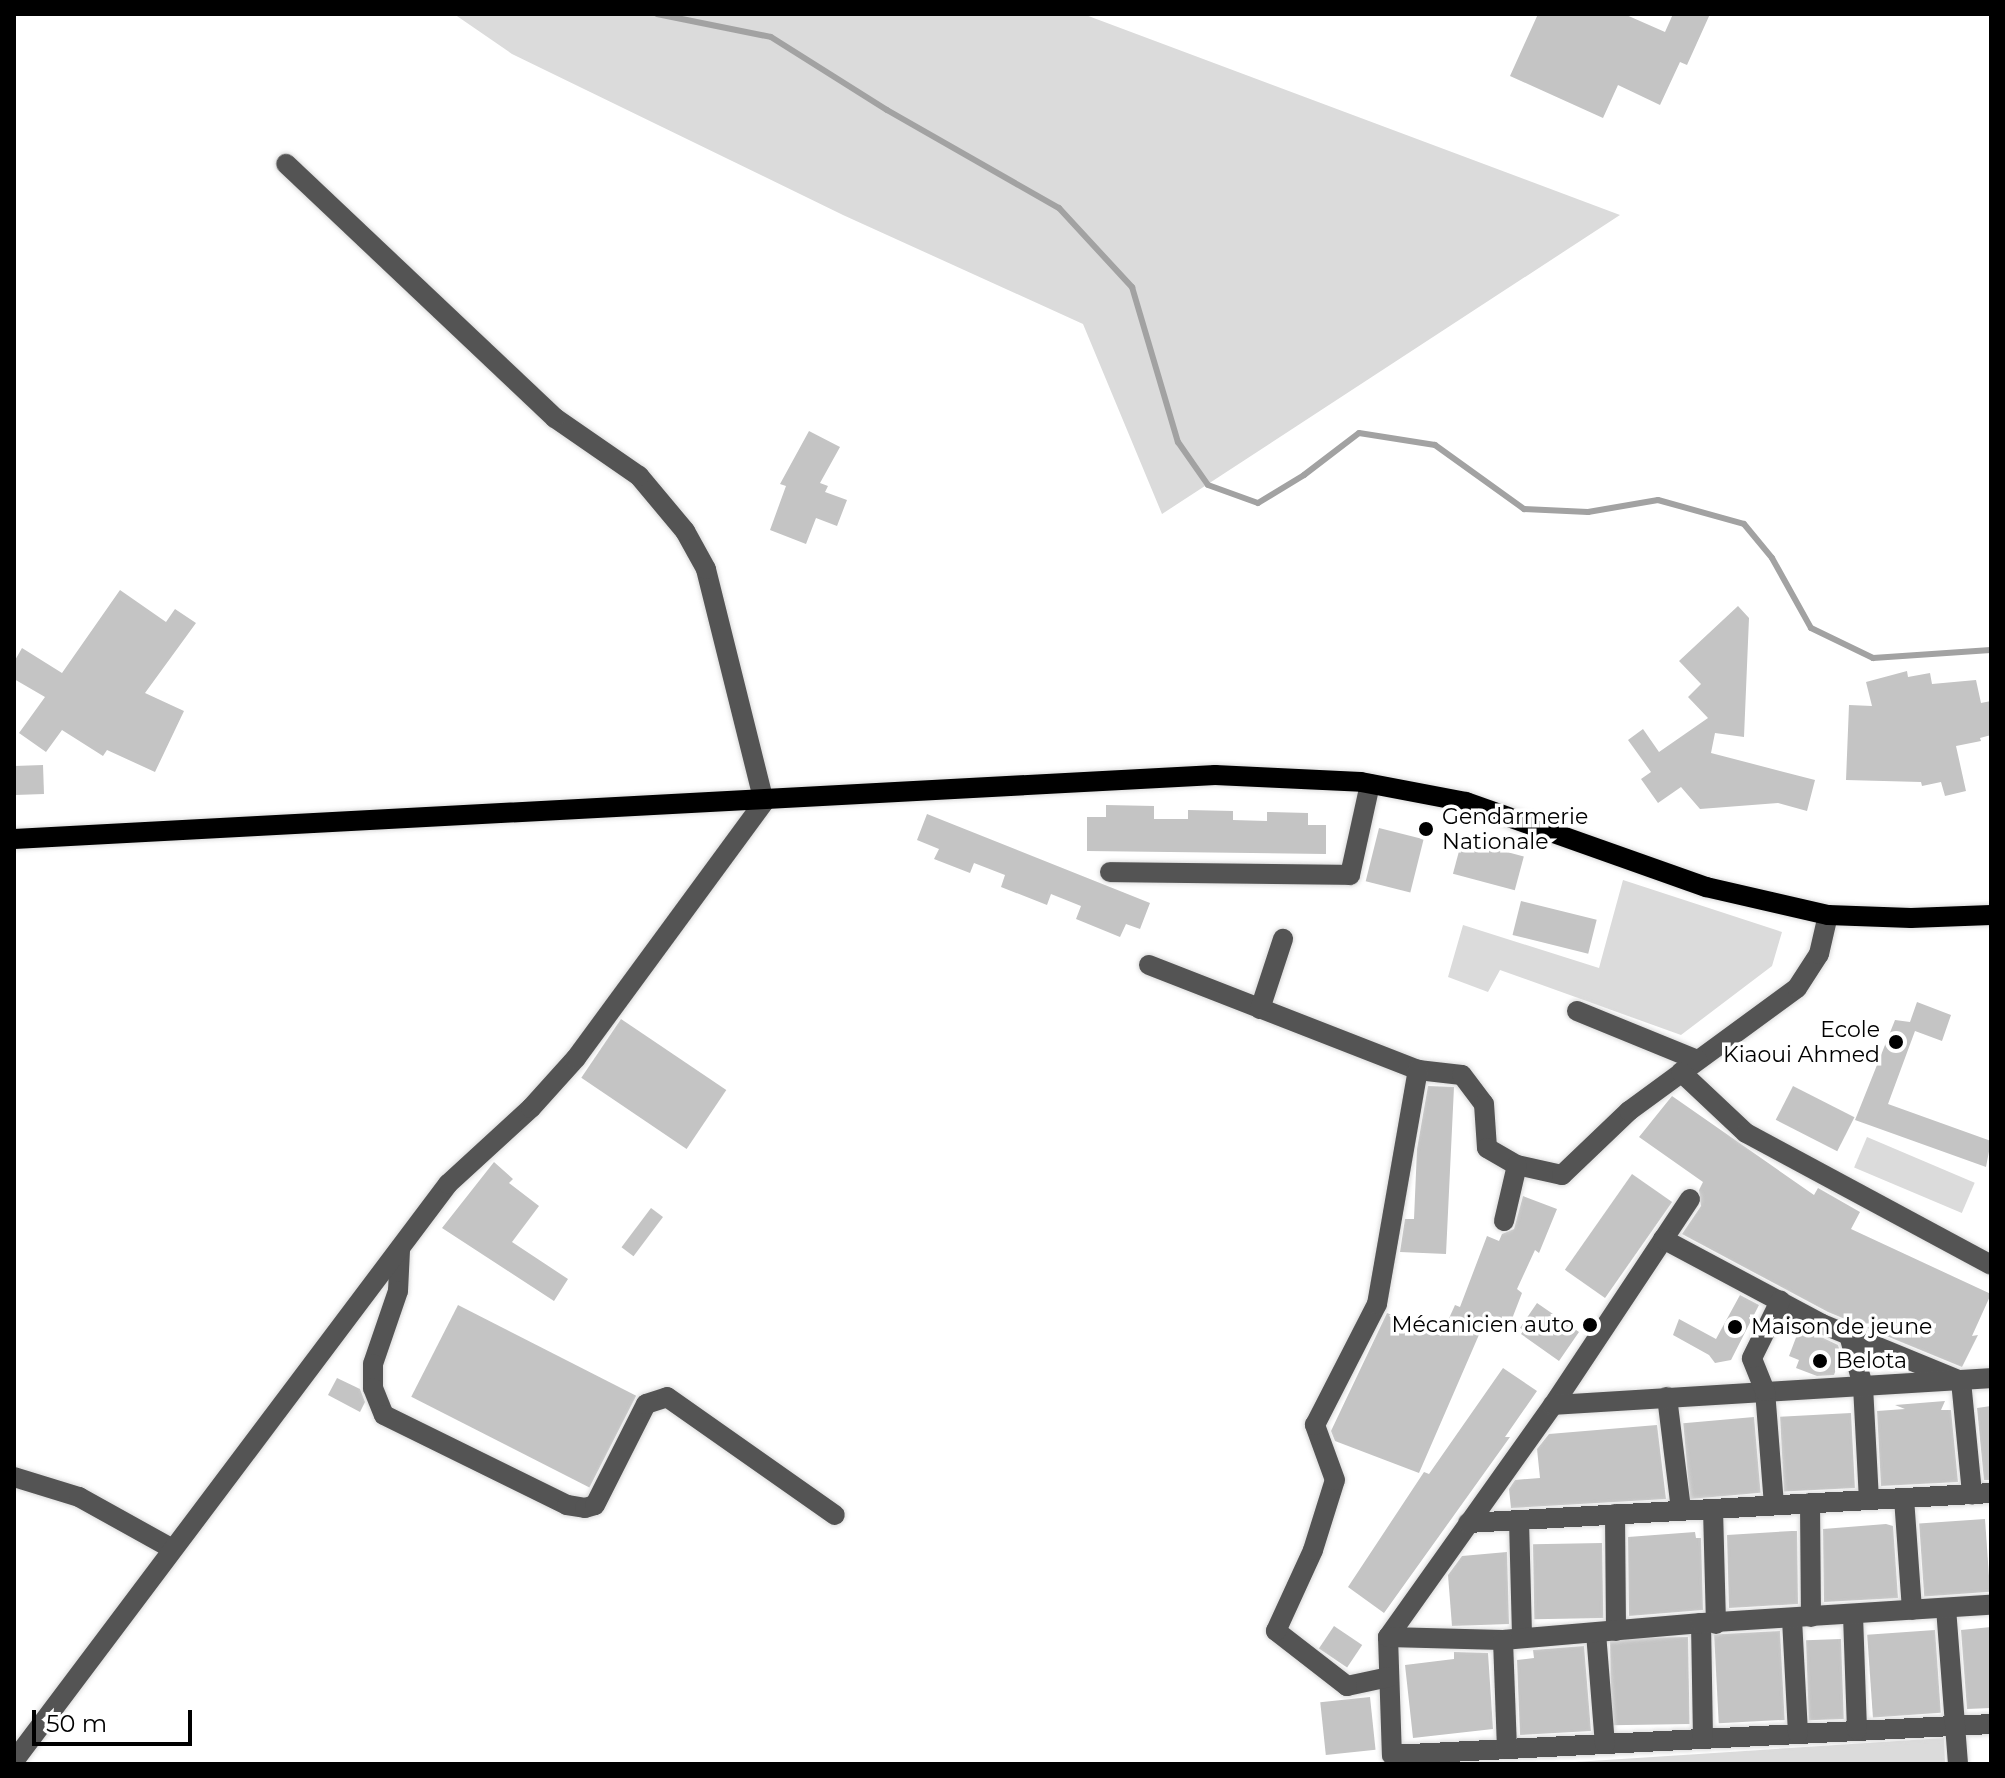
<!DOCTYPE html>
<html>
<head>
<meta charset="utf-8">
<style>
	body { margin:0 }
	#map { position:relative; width:2005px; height:1778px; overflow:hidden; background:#fff; font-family:Montserrat,sans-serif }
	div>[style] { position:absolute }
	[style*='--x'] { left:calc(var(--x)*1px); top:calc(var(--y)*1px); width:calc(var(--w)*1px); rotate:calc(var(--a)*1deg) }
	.green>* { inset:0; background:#dbdbdb; transform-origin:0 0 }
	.stream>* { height:6px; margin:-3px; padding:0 3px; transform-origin:3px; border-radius:3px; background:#a2a2a2 }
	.building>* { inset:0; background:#c4c4c4; transform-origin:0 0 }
	.roads { filter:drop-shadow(0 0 2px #dbdbdb) drop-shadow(0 0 2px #dbdbdb) }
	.minor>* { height:20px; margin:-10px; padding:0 10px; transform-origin:10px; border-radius:10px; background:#545454 }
	.major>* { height:20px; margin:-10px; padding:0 10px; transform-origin:10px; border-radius:10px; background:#000 }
	.dots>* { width:22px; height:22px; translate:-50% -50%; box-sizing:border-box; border:4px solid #fff; border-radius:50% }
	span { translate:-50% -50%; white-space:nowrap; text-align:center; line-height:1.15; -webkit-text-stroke:7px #fff; paint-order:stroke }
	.poi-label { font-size:22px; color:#000 }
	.left { translate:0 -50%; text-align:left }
	.right { translate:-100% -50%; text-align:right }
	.frame { position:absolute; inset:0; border:16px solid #000; pointer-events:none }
	.scale { position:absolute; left:32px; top:1710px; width:160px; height:36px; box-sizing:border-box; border:4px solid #000; border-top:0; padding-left:10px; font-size:24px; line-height:28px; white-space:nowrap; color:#000; -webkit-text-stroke:6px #fff; paint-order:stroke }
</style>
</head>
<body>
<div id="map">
	<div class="green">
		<div style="clip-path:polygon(454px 14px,1083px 14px,1620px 215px,1162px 514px,1083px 324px,843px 215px,512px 54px)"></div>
		<div style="clip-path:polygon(1623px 880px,1782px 932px,1772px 966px,1681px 1035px,1500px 970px,1488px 992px,1448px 977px,1463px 925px,1599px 968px)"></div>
		<div style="left:1867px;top:1137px;width:117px;height:33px;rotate:23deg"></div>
		<div style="clip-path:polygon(1944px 1738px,1945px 1763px,1936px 1764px,1575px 1762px)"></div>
	</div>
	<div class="stream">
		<div style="--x:657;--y:14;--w:116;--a:11.4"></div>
		<div style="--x:771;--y:37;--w:137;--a:32.2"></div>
		<div style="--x:887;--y:110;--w:198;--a:29.7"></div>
		<div style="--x:1059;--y:208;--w:108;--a:47.3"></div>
		<div style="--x:1132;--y:287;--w:162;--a:73.5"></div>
		<div style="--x:1178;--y:442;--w:52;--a:55.1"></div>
		<div style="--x:1208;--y:485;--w:53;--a:19.8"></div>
		<div style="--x:1258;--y:503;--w:54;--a:-31.3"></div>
		<div style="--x:1304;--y:475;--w:69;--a:-37.4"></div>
		<div style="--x:1359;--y:433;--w:77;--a:9"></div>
		<div style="--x:1435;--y:445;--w:110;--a:35.7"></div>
		<div style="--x:1524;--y:509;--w:64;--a:2.7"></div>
		<div style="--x:1588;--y:512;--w:71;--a:-9.7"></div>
		<div style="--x:1658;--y:500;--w:89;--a:15.6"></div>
		<div style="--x:1744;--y:524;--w:44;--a:50.5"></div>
		<div style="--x:1772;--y:558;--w:80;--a:60.9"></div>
		<div style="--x:1811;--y:628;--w:69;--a:25.8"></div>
		<div style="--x:1873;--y:658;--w:118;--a:-3.9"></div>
	</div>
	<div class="building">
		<div style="clip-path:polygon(1538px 14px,1624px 14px,1665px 32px,1673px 14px,1710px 14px,1687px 65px,1680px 62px,1660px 105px,1618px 85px,1603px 118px,1510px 76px)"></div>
		<div style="clip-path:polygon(809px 431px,840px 447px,820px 483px,828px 486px,825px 492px,847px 500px,837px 526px,816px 518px,806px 544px,770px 530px,786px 486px,780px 484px)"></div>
		<div style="clip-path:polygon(120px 590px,166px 622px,175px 609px,196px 623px,145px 693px,184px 711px,155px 772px,107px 750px,103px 756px,62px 730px,46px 752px,19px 733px,45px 697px,14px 679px,14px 662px,22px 648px,62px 673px)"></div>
		<div style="clip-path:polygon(1738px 606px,1749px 618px,1744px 737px,1715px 733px,1711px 753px,1815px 780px,1807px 811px,1778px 803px,1700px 809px,1681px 787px,1658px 803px,1641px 779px,1651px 772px,1628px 740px,1643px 729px,1659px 752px,1708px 718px,1688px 697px,1701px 684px,1679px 661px)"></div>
		<div style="clip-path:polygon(1907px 671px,1908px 677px,1930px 673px,1932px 684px,1976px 680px,1981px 703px,1991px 701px,1991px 735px,1980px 738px,1981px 741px,1956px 746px,1966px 791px,1945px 796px,1941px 782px,1922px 786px,1921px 782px,1846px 780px,1849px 705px,1872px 706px,1866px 682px)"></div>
		<div style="left:43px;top:765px;width:29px;height:29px;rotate:88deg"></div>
		<div style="clip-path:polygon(1106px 805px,1154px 806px,1154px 819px,1188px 819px,1188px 810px,1233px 811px,1233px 820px,1267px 821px,1267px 812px,1308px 813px,1308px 825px,1326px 825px,1326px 854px,1087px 851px,1087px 817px,1106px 817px)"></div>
		<div style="clip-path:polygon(927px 814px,1150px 903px,1140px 929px,1126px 924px,1120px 937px,1076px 919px,1081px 906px,1051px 894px,1047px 905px,1001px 887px,1005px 875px,974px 863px,970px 873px,934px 859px,939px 849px,917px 840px)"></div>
		<div style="left:1379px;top:828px;width:46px;height:55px;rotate:14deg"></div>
		<div style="left:1462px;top:840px;width:64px;height:35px;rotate:15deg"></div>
		<div style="left:1521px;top:901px;width:78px;height:35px;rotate:14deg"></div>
		<div style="clip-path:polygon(1917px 1002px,1951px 1015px,1942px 1041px,1915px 1031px,1888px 1104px,1991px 1141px,1986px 1167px,1855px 1120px,1895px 1020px,1910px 1022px)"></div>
		<div style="left:621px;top:1019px;width:127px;height:71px;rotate:34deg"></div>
		<div style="clip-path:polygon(1428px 1086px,1454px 1087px,1446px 1254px,1400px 1252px,1405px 1219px,1414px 1219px,1417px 1149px)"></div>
		<div style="left:1793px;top:1086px;width:69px;height:38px;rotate:27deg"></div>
		<div style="clip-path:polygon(1672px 1096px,1814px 1195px,1818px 1188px,1860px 1212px,1851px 1229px,1991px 1294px,1972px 1336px,1978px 1335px,1962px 1367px,1828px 1312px,1682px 1234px,1701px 1206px,1699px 1190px,1703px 1182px,1639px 1137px)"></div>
		<div style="clip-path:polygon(494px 1162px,513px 1179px,509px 1183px,539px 1206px,512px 1242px,568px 1279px,554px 1301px,442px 1228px)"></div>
		<div style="left:1632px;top:1174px;width:49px;height:117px;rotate:35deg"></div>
		<div style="clip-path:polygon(1523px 1196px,1557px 1209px,1539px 1253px,1535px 1250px,1517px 1289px,1522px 1293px,1510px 1324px,1488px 1314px,1419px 1473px,1335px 1441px,1331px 1431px,1387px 1313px,1441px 1336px,1455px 1305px,1460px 1307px,1487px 1236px,1499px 1241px,1502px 1234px,1514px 1229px)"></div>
		<div style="left:651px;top:1208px;width:15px;height:49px;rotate:37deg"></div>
		<div style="clip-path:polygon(1740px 1295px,1759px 1305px,1731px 1360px,1715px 1363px,1709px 1355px,1673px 1335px,1679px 1319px,1716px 1339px)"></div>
		<div style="clip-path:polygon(1537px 1303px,1579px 1332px,1559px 1361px,1521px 1334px,1524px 1330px,1520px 1328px)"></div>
		<div style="left:458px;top:1305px;width:200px;height:103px;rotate:27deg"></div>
		<div style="clip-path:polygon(1800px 1327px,1838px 1345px,1841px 1355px,1834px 1375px,1817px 1376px,1796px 1368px,1799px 1360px,1789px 1356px)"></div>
		<div style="clip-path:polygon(1503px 1368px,1537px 1391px,1505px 1437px,1510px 1437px,1384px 1613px,1348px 1587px,1424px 1472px,1429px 1474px)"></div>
		<div style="clip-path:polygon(337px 1378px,360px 1389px,365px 1402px,360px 1412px,328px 1395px)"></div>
		<div style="clip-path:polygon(1945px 1401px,1941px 1410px,1951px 1410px,1958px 1482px,1881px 1486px,1877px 1411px,1905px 1409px,1895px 1405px)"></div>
		<div style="clip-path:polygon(1991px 1406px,1991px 1480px,1984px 1480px,1977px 1408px)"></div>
		<div style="left:1851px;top:1413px;width:75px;height:71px;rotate:87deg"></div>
		<div style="left:1754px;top:1417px;width:76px;height:71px;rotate:85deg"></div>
		<div style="clip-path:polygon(1657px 1425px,1666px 1499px,1511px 1508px,1509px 1489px,1515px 1480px,1540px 1478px,1537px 1449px,1549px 1434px)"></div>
		<div style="left:1985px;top:1519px;width:73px;height:66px;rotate:86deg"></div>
		<div style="clip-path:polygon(1886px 1524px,1893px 1526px,1898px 1598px,1824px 1602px,1823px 1529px)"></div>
		<div style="clip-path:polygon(1792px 1531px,1797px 1531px,1798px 1604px,1729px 1608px,1727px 1535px)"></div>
		<div style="clip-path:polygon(1695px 1532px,1696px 1538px,1701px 1538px,1703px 1610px,1629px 1616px,1628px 1537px)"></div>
		<div style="left:1602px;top:1543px;width:75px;height:69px;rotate:89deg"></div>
		<div style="clip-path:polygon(1507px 1552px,1509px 1624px,1452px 1626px,1448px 1575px,1462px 1556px)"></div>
		<div style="left:1334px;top:1626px;width:34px;height:27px;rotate:34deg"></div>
		<div style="clip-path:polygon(1991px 1627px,1991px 1708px,1967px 1709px,1961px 1630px)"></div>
		<div style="left:1935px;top:1630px;width:83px;height:68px;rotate:86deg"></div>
		<div style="left:1780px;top:1631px;width:89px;height:66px;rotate:87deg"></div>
		<div style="left:1688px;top:1637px;width:87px;height:78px;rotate:89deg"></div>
		<div style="left:1841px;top:1639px;width:80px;height:35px;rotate:88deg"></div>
		<div style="clip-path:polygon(1584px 1646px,1591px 1731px,1520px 1735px,1517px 1660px,1534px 1658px,1533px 1650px)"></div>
		<div style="clip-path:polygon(1454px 1652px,1488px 1653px,1493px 1729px,1413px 1738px,1405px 1665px,1454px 1659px)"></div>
		<div style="left:1370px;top:1697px;width:53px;height:50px;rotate:84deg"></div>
	</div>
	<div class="roads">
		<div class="minor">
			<div style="--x:1110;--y:872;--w:240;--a:0.7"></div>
			<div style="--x:1350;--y:875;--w:93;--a:-77.6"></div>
			<div style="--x:1149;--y:965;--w:289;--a:21.3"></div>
			<div style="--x:1418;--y:1070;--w:44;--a:6.5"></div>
			<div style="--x:1462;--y:1075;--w:36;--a:53"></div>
			<div style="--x:1484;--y:1104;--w:44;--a:86.1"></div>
			<div style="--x:1487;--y:1148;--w:34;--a:30"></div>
			<div style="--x:1517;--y:1165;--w:46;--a:12.5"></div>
			<div style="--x:1562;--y:1175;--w:93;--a:-43.7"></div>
			<div style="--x:1629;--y:1111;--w:208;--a:-36.2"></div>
			<div style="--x:1797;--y:988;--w:40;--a:-57.1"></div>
			<div style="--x:1819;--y:954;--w:40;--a:-77"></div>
			<div style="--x:1260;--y:1009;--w:74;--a:-71.8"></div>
			<div style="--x:1577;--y:1011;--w:130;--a:22.2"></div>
			<div style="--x:1681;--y:1072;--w:89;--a:43.2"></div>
			<div style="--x:1746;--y:1133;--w:278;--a:28.3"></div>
			<div style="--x:1690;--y:1199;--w:247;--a:123.6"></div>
			<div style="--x:1553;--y:1405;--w:285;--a:125.4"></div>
			<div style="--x:1388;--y:1637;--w:118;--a:88.1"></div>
			<div style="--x:1392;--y:1755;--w:600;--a:-2.96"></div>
			<div style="--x:1504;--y:1221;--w:57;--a:-76.9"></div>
			<div style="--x:1663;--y:1239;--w:180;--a:28.1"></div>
			<div style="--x:1822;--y:1324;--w:150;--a:22.3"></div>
			<div style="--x:1961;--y:1381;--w:114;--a:84.4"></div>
			<div style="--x:400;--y:1250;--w:41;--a:92.8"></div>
			<div style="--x:398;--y:1291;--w:77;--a:108.9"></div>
			<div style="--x:373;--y:1364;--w:24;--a:90"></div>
			<div style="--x:373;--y:1388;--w:29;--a:68"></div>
			<div style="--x:384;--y:1415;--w:204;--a:26.2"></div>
			<div style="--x:567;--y:1505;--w:18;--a:9"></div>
			<div style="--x:585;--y:1508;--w:10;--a:-17"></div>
			<div style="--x:595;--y:1505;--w:113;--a:-63.2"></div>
			<div style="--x:646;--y:1404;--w:22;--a:-18"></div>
			<div style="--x:667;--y:1397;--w:205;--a:35.1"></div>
			<div style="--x:1849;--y:1335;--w:53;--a:74.6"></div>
			<div style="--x:1863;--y:1386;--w:113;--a:87"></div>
			<div style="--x:1667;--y:1397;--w:114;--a:82.9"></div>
			<div style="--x:1553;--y:1405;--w:439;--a:-3.5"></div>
			<div style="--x:14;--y:1477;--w:68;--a:17.1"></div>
			<div style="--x:79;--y:1497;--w:105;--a:29"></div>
			<div style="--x:1904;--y:1498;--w:112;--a:85.9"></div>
			<div style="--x:1810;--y:1503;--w:114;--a:89.5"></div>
			<div style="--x:1774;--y:1505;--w:114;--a:-94.5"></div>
			<div style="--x:1765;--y:1391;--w:35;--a:-112"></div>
			<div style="--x:1752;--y:1358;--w:64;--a:-63.8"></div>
			<div style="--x:1713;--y:1509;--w:115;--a:88.5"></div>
			<div style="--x:1615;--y:1514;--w:117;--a:89.5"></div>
			<div style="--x:1519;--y:1520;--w:118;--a:88.5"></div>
			<div style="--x:1468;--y:1523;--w:524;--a:-3.28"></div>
			<div style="--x:1946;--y:1608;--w:156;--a:85.6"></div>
			<div style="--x:1853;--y:1615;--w:115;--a:88"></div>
			<div style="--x:1792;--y:1619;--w:115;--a:87"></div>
			<div style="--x:1701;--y:1623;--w:116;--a:89"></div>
			<div style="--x:1596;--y:1633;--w:111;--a:85.4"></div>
			<div style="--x:1388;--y:1637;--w:115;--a:1.5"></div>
			<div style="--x:1503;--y:1640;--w:199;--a:-4.9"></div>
			<div style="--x:1701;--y:1623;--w:291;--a:-3.6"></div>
			<div style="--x:1503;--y:1640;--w:109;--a:87.9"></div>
			<div style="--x:1389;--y:1677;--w:43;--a:167.9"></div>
			<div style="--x:1347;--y:1686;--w:90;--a:-142.2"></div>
			<div style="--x:1276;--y:1631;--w:89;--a:-65.4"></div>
			<div style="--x:1313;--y:1550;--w:73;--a:-72.6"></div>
			<div style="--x:1335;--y:1480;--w:59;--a:-110"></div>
			<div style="--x:1315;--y:1425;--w:136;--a:-62.9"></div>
			<div style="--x:1377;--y:1304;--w:238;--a:-80.1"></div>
			<div style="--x:14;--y:1761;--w:722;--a:-53.05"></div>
			<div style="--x:448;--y:1184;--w:113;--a:-42.5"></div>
			<div style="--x:531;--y:1108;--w:67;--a:-48"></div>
			<div style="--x:576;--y:1058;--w:318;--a:-53.7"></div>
			<div style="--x:764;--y:802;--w:240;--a:-104"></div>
			<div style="--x:706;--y:569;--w:43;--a:-118.9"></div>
			<div style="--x:685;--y:531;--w:72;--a:-129.9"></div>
			<div style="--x:639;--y:476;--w:102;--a:-145.4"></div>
			<div style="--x:555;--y:418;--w:370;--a:-136.6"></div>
		</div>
		<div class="major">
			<div style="--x:14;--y:839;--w:1203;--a:-3.05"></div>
			<div style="--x:1215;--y:775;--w:146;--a:2.7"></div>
			<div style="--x:1361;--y:782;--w:107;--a:10.8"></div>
			<div style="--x:1466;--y:802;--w:255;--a:19.5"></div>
			<div style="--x:1706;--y:887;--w:125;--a:12.9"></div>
			<div style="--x:1828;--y:915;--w:83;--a:2.1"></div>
			<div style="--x:1911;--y:918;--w:80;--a:-2.1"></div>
		</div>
	</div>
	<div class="dots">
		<div style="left:1426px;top:829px;background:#000"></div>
		<div style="left:1896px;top:1042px;background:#000"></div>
		<div style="left:1590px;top:1325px;background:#000"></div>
		<div style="left:1735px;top:1327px;background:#000"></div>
		<div style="left:1820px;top:1361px;background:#000"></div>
	</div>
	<div class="poi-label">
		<span class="left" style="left:1442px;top:829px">Gendarmerie<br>Nationale</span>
		<span class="right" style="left:1880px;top:1042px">Ecole<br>Kiaoui Ahmed</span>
		<span class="right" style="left:1574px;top:1325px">Mécanicien auto</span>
		<span class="left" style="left:1751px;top:1327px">Maison de jeune</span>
		<span class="left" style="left:1836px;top:1361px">Belota</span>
	</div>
	<div class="frame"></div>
	<div class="scale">50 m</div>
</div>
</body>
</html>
